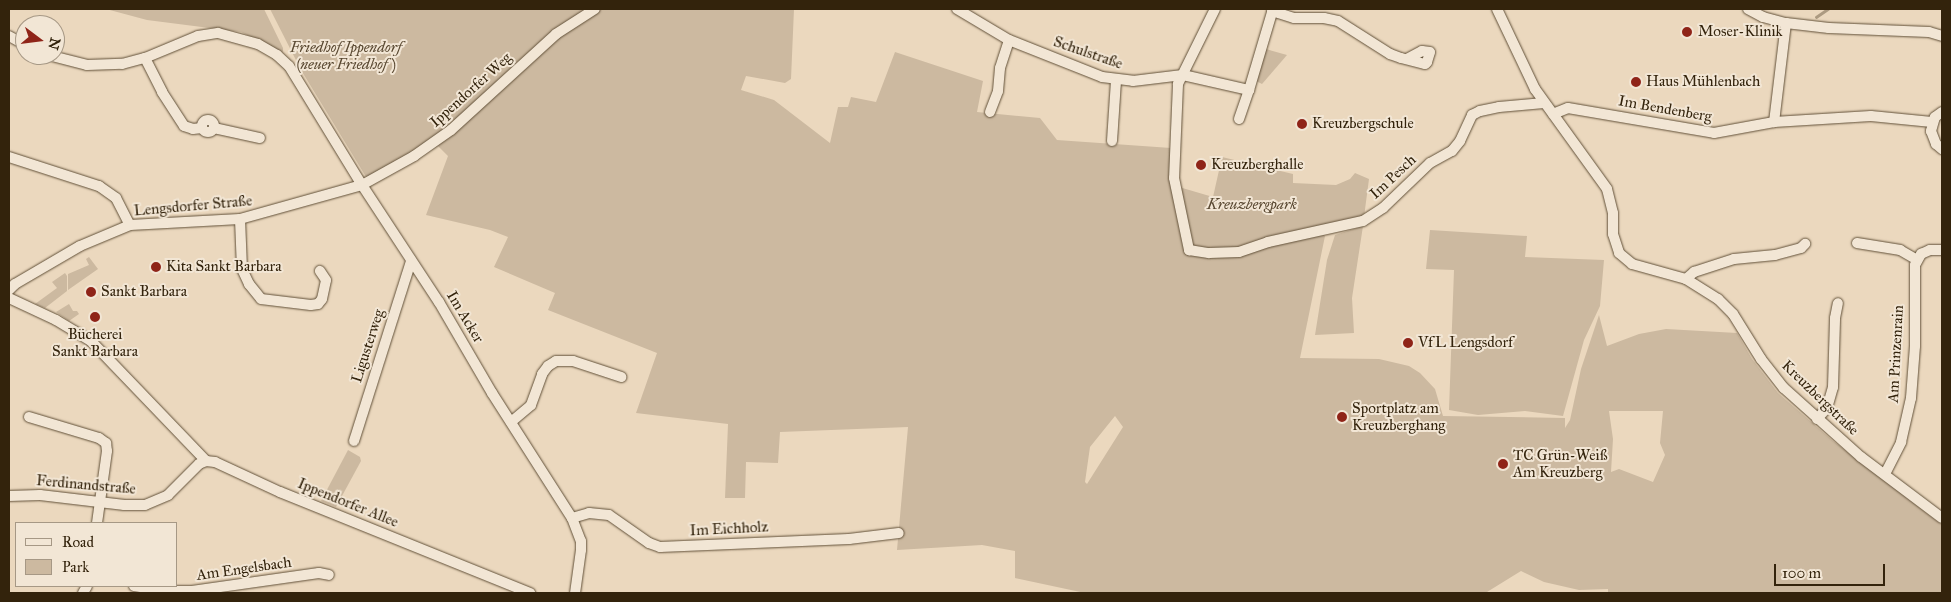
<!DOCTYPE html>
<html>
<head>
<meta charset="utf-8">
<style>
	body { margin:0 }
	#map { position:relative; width:1951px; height:602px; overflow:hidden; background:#ebd8be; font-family:"IM FELL Great Primer",serif }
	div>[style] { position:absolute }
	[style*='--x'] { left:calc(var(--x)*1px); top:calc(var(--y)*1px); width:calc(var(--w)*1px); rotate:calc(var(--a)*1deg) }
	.green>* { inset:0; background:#ccb9a0 }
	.stream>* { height:2.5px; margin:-1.25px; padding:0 1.25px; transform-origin:1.25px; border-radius:1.25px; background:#ac9a81 }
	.roads { filter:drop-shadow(0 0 1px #615038) drop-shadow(0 0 1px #615038) }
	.minor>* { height:10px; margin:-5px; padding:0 5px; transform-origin:5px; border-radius:5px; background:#f2e6d5 }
	.minor>.ring { margin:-5px; padding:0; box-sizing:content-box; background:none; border:10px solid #f2e6d5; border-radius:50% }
	.dots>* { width:14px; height:14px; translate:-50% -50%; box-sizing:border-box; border:2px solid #f2e6d5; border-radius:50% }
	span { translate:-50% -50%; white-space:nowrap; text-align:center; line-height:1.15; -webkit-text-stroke:4px #f2e6d5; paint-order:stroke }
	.poi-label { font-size:15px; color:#33230c }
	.left { translate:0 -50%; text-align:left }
	.park-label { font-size:15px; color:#594831; font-style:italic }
	.street-label { font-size:15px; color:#33230c }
	.frame { position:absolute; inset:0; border:10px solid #33230c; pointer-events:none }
	.legend { position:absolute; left:15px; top:522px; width:162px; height:65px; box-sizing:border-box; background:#f2e6d5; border:1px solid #a69885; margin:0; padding:6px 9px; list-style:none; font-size:15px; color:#33230c }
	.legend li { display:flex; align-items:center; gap:10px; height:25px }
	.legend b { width:25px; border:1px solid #a69885 }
	.north { position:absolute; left:15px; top:15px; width:50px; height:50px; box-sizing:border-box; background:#f2e6d5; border:1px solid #a69885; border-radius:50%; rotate:105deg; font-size:14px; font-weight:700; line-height:20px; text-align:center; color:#33230c }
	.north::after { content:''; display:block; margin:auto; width:18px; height:22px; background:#8f2418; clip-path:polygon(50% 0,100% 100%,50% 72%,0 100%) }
	.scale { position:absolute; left:1774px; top:564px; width:111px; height:22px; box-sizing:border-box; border:2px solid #33230c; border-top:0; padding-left:6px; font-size:15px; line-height:18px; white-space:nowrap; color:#33230c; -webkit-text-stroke:4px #f2e6d5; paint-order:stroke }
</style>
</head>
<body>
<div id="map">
	<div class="green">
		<div style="clip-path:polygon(106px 9px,264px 9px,283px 48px,283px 52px,241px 32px,147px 20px)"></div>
		<div style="clip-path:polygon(evenodd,270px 9px,794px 9px,791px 79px,785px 83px,746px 76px,741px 90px,774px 100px,830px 143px,838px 107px,848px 107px,851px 97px,876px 102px,895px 52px,983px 81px,977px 112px,1040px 118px,1057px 140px,1171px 148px,1186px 252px,1209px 255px,1322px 233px,1325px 236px,1300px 358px,1379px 359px,1409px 366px,1420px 373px,1435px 389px,1443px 416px,1565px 418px,1565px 428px,1570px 420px,1581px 369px,1599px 315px,1607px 346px,1639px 334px,1666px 329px,1737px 333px,1752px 359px,1778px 393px,1833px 441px,1942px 525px,1942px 593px,1608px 593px,1608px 589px,1579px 590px,1544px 582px,1521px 571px,1487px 592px,1474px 593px,1085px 593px,1015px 578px,1015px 551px,982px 545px,897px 550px,908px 427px,780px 432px,778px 463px,746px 462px,745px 498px,725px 498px,728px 424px,636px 413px,657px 353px,548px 310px,555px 293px,494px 267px,508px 237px,490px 230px,426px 215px,448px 156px,438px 146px,371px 185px,301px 70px,270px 9px,1609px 411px,1663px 411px,1660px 443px,1665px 455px,1653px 482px,1619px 469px,1611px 472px,1613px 439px,1609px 411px,270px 9px,1115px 416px,1123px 427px,1087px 484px,1085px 482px,1090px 447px,1115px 416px)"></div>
		<div style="clip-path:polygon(1266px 49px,1287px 55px,1262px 84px,1256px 81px)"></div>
		<div style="clip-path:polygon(1222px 157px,1293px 174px,1293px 183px,1336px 185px,1350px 179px,1355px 173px,1369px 179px,1364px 217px,1239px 250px,1191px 248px,1179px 187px,1213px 197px)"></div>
		<div style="clip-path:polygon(1363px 226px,1352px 298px,1354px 333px,1315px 335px,1327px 260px,1335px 235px)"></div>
		<div style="clip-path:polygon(1430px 230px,1527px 236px,1525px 257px,1604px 260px,1600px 306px,1584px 340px,1563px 416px,1525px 411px,1478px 415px,1449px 410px,1454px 270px,1426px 269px)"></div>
		<div style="clip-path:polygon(89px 257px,98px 269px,68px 290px,68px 274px,89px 265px,86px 259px)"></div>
		<div style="clip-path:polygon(65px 273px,67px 276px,67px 291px,45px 308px,35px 304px,57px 288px,52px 282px)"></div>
		<div style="clip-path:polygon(69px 304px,73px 311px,77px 311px,79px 314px,69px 321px,56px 312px)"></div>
		<div style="clip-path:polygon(348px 450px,360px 457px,361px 461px,336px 507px,321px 501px)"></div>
	</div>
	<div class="stream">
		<div style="--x:1816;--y:17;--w:14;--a:-34"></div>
	</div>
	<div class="roads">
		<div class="minor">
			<div style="--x:957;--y:9;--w:61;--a:30.8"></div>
			<div style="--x:1009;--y:40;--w:100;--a:21.7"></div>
			<div style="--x:1102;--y:77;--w:31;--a:7"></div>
			<div style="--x:1133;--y:81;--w:50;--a:-6.8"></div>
			<div style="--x:1183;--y:75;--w:68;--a:12.8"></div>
			<div style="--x:1249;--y:90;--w:84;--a:-73.5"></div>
			<div style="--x:1215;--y:9;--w:84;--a:116.3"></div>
			<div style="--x:1178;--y:84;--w:94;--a:92.4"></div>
			<div style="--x:1174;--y:178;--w:74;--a:78.2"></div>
			<div style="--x:1189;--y:250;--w:20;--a:9"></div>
			<div style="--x:1209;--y:253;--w:30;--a:-2"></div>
			<div style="--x:1239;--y:252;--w:31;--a:-19"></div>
			<div style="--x:1268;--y:242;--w:97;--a:-12.5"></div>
			<div style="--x:1363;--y:221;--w:24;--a:-33"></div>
			<div style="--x:1383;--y:208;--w:65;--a:-43.8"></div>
			<div style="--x:1430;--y:163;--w:25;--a:-29"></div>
			<div style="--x:1452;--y:151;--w:13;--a:-51"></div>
			<div style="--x:1460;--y:141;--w:29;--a:-65"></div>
			<div style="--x:1472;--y:115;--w:9;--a:-27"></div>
			<div style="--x:1480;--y:111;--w:19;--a:-12"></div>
			<div style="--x:1499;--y:107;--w:45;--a:-5.1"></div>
			<div style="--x:1497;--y:9;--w:89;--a:64.6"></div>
			<div style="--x:1535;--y:89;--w:123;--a:54.2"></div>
			<div style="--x:1607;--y:189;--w:25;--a:76"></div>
			<div style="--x:1613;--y:213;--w:21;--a:90"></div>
			<div style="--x:1613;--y:234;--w:20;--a:72"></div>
			<div style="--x:1619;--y:253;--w:17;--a:40"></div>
			<div style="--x:1632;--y:264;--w:56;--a:15.5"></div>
			<div style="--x:1686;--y:279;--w:38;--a:32"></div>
			<div style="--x:1718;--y:299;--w:21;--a:45"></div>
			<div style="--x:1733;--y:314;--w:53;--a:58.1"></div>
			<div style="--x:1761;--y:359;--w:37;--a:52"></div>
			<div style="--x:1784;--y:388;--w:103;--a:41.9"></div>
			<div style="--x:1861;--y:457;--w:101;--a:37"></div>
			<div style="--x:1748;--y:9;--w:17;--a:28"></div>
			<div style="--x:1763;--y:17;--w:24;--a:15"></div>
			<div style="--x:1786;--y:23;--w:43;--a:6.6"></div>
			<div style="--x:1829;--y:28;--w:100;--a:2.3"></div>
			<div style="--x:1929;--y:32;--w:14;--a:17"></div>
			<div style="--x:1272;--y:11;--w:23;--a:18"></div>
			<div style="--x:1294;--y:18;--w:30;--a:0"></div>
			<div style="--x:1324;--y:18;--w:14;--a:12"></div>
			<div style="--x:1338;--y:21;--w:62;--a:32.4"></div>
			<div style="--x:1390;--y:54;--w:12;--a:20"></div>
			<div style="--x:1401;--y:58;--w:25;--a:14"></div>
			<div style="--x:1425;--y:64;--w:3;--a:-45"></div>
			<div style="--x:1427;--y:62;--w:10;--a:-73"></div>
			<div style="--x:1430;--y:52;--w:8;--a:-173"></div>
			<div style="--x:1422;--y:51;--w:17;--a:152"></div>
			<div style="--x:1786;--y:23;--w:100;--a:96.9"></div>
			<div style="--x:1774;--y:122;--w:97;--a:-3.5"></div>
			<div style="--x:1871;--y:116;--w:61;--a:5.6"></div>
			<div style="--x:9;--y:36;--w:18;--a:29"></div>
			<div style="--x:48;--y:55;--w:40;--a:14.4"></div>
			<div style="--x:87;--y:65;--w:35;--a:-2"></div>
			<div style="--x:122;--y:64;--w:24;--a:-15"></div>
			<div style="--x:145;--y:58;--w:57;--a:-22.5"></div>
			<div style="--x:198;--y:36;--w:20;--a:-9"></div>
			<div style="--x:218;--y:33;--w:41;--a:15.4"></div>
			<div style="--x:258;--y:44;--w:22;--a:30"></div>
			<div style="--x:277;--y:55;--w:16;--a:43"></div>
			<div style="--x:289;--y:66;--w:140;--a:58.5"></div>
			<div style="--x:362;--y:185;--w:140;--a:56.7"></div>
			<div style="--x:439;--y:302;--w:105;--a:59.8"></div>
			<div style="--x:492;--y:393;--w:148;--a:57.4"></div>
			<div style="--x:572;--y:518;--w:25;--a:69"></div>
			<div style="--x:581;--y:541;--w:9;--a:90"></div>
			<div style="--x:581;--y:550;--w:43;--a:97.9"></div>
			<div style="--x:145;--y:58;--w:38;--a:63"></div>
			<div style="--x:162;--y:92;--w:40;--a:57.1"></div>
			<div style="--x:184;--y:126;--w:9;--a:18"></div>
			<div style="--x:193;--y:129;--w:9;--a:-6"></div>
			<div style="--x:990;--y:112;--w:22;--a:-69"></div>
			<div style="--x:998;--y:91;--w:23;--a:-85"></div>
			<div style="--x:1000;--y:68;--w:29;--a:-72"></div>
			<div style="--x:1942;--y:112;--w:9;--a:144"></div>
			<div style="--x:1935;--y:117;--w:15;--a:106"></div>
			<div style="--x:1931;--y:131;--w:14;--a:69"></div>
			<div style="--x:1936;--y:144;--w:8;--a:40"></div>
			<div style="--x:1553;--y:114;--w:16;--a:-22"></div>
			<div style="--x:1568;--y:108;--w:148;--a:9.7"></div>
			<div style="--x:1714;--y:133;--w:61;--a:-10.4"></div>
			<div style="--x:1239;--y:119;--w:31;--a:-71"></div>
			<div class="ring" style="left:202px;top:120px;width:2px;height:2px"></div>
			<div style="--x:214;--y:128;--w:47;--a:12.3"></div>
			<div style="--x:1112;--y:141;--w:61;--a:-86.2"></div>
			<div style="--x:9;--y:157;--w:95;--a:17.9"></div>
			<div style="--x:99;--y:186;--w:21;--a:35"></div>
			<div style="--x:116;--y:198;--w:30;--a:63"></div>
			<div style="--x:240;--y:219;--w:50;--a:87.7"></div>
			<div style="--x:242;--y:269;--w:17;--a:65"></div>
			<div style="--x:249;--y:284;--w:19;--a:51"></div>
			<div style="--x:261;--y:299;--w:50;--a:6.8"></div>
			<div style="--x:311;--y:305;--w:7;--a:-8"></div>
			<div style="--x:318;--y:304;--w:6;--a:-51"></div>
			<div style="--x:322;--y:299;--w:19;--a:-78"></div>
			<div style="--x:326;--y:280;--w:11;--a:-124"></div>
			<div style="--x:1857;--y:243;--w:44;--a:9.2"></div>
			<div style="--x:1900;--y:250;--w:20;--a:30"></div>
			<div style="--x:1686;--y:279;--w:11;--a:-41"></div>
			<div style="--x:1694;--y:272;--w:42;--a:-18"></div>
			<div style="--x:1734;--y:259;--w:41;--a:-5.6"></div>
			<div style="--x:1775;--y:255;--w:27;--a:-15"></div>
			<div style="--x:1801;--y:248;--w:6;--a:-45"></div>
			<div style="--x:9;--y:290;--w:8;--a:-45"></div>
			<div style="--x:15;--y:284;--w:75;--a:-30.3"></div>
			<div style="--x:80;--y:246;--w:54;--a:-22.8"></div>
			<div style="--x:130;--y:225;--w:110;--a:-3.1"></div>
			<div style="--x:240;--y:219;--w:127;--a:-15.6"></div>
			<div style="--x:362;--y:185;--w:60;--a:-29.1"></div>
			<div style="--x:414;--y:156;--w:45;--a:-35.1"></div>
			<div style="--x:451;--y:130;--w:142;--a:-42.4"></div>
			<div style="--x:556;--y:34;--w:46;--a:-32.7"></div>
			<div style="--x:9;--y:298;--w:52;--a:25.1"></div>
			<div style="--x:56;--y:320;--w:41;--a:31"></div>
			<div style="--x:91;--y:341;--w:166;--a:46.2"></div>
			<div style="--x:206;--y:461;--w:9;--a:6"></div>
			<div style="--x:215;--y:462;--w:72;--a:24.8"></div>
			<div style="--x:280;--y:492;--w:270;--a:22"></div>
			<div style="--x:29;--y:417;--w:73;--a:16.7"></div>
			<div style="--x:99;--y:438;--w:9;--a:36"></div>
			<div style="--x:106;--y:443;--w:8;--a:83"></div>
			<div style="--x:107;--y:451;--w:73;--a:97.9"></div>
			<div style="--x:1817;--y:419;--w:15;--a:-48"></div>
			<div style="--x:1827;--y:408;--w:22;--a:-74"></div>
			<div style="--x:1833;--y:387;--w:69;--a:-88.3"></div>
			<div style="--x:1835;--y:318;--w:15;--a:-79"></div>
			<div style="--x:511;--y:422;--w:26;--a:-40"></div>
			<div style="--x:531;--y:405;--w:33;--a:-70"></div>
			<div style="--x:542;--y:374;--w:10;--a:-53"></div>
			<div style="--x:548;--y:366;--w:9;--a:-32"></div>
			<div style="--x:556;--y:361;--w:17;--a:0"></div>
			<div style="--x:573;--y:361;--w:51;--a:18.4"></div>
			<div style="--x:354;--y:441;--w:189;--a:-72.4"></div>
			<div style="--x:1885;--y:474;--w:36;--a:-63"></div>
			<div style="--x:1901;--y:442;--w:45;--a:-77.2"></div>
			<div style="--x:1911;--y:398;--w:52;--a:-85.6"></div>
			<div style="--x:1915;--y:346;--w:81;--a:-90"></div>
			<div style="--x:1915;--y:265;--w:13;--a:-61"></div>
			<div style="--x:1921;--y:254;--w:10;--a:-24"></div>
			<div style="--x:1930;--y:250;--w:12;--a:0"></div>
			<div style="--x:9;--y:496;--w:31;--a:-2"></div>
			<div style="--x:40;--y:495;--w:85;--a:6.8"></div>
			<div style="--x:124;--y:505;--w:21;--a:0"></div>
			<div style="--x:145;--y:505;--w:25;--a:-23"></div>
			<div style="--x:168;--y:495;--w:44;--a:-45"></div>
			<div style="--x:199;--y:464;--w:8;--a:-23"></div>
			<div style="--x:572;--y:518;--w:18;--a:-16"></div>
			<div style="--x:589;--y:513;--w:20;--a:6"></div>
			<div style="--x:609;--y:515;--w:49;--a:35"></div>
			<div style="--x:649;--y:543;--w:12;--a:20"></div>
			<div style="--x:660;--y:547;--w:189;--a:-2.4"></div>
			<div style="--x:849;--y:539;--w:50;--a:-6.8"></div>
			<div style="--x:134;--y:586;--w:33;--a:9"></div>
			<div style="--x:167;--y:591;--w:25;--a:0"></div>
			<div style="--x:192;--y:591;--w:128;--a:-8.1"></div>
			<div style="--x:319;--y:573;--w:10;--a:11"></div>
			<div style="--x:83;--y:593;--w:8;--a:-60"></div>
		</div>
	</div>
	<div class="dots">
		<div style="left:1687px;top:32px;background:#8f2418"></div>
		<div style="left:1636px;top:82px;background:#8f2418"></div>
		<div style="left:1302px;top:124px;background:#8f2418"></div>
		<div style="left:1201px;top:165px;background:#8f2418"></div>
		<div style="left:156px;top:267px;background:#8f2418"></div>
		<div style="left:91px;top:292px;background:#8f2418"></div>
		<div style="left:95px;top:317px;background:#8f2418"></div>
		<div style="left:1408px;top:343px;background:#8f2418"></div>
		<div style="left:1342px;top:417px;background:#8f2418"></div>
		<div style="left:1503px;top:464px;background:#8f2418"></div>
	</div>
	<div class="poi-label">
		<span class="left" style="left:1698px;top:32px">Moser-Klinik</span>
		<span class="left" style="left:1646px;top:82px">Haus Mühlenbach</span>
		<span class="left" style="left:1312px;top:124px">Kreuzbergschule</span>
		<span class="left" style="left:1211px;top:165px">Kreuzberghalle</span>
		<span class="left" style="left:166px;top:267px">Kita Sankt Barbara</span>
		<span class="left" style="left:101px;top:292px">Sankt Barbara</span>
		<span style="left:95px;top:343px">Bücherei<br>Sankt Barbara</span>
		<span class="left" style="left:1418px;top:343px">VfL Lengsdorf</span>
		<span class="left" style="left:1352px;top:417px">Sportplatz am<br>Kreuzberghang</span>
		<span class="left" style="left:1513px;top:464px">TC Grün-Weiß<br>Am Kreuzberg</span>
	</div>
	<div class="park-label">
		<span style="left:346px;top:56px">Friedhof Ippendorf<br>(neuer Friedhof)</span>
		<span style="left:1252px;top:205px">Kreuzbergpark</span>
	</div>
	<div class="street-label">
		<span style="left:1088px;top:53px;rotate:19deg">Schulstraße</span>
		<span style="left:471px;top:90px;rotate:-42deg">Ippendorfer Weg</span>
		<span style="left:1665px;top:109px;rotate:10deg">Im Bendenberg</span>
		<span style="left:1393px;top:177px;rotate:-43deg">Im Pesch</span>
		<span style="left:193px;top:206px;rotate:-5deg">Lengsdorfer Straße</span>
		<span style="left:465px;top:317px;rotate:59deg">Im Acker</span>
		<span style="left:368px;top:346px;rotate:-72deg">Ligusterweg</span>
		<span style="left:1896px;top:354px;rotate:-87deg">Am Prinzenrain</span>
		<span style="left:1820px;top:398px;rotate:44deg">Kreuzbergstraße</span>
		<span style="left:86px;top:485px;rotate:5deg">Ferdinandstraße</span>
		<span style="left:348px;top:503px;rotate:22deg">Ippendorfer Allee</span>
		<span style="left:729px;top:529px;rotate:-3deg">Im Eichholz</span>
		<span style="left:244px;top:569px;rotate:-8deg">Am Engelsbach</span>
	</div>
	<div class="frame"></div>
	<ul class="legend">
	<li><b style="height:6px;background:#f2e6d5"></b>Road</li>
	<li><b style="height:14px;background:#ccb9a0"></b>Park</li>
	</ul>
	<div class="north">N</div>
	<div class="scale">100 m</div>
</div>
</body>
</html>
